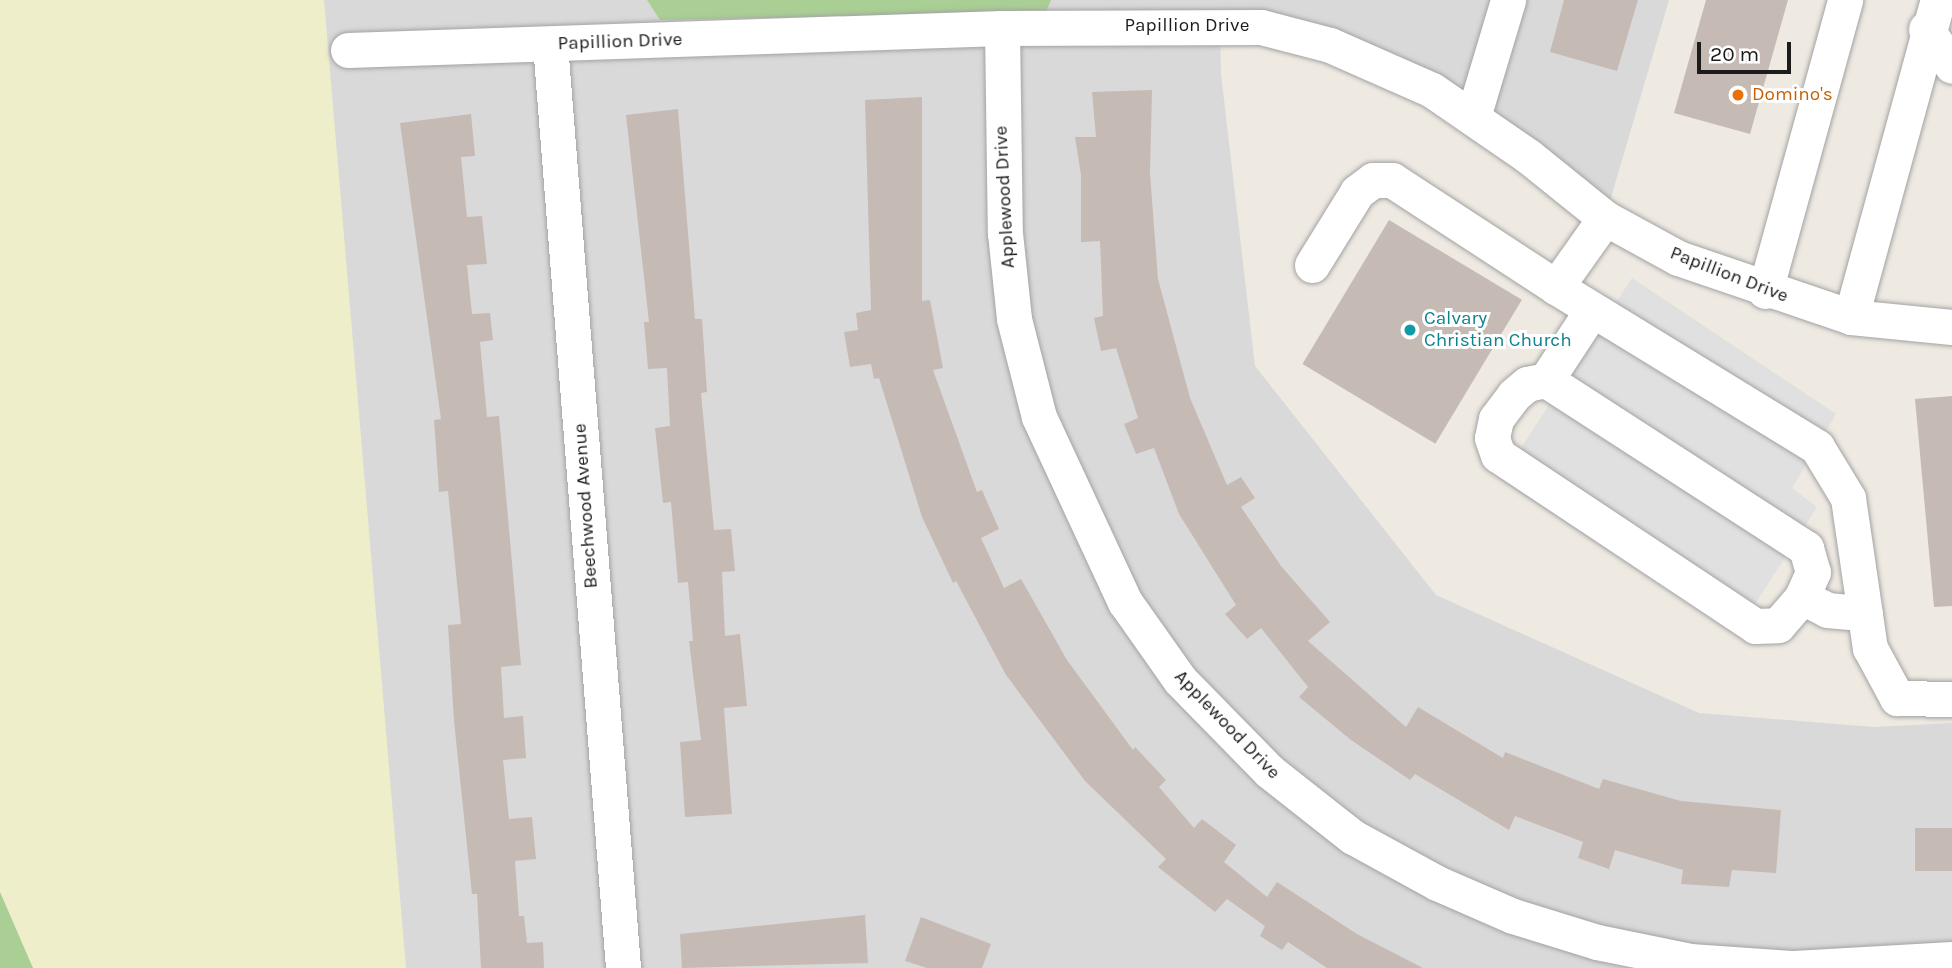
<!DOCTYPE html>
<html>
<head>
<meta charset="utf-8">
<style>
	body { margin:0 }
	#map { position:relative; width:1952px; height:968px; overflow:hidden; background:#eee9e1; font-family:Karla,sans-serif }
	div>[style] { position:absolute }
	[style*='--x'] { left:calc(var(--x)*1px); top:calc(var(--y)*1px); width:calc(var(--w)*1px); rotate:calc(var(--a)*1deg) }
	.residential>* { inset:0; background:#dad9d9 }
	.farmland>* { inset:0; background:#eeeecb }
	.forest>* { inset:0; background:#a9cf94 }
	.parking>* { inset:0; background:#e0e0e0 }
	.building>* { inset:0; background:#c6bab4; transform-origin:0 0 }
	.roads { filter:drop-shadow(0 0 2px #a3a3a3) drop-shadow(0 0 2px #a3a3a3) }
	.minor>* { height:35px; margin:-17.5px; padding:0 17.5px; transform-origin:17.5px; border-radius:17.5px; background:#fff }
	.dots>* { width:19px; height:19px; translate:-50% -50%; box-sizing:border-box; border:4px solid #fff; border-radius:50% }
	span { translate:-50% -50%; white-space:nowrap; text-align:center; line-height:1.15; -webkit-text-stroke:6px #fff; paint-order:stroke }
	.street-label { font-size:19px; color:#1c1c1c }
	.food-label { font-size:19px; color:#c56008 }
	.left { translate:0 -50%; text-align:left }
	.culture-label { font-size:19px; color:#0d838f }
	.scale { position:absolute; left:1697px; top:42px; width:94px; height:32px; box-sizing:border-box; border:4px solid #1c1c1c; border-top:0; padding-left:9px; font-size:21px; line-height:24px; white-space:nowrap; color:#1c1c1c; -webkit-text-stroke:5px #fff; paint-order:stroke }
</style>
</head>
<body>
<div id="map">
	<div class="residential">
		<div style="clip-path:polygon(316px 0,1669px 0,1605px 218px,1432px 90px,1220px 25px,1221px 74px,1255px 366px,1436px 595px,1699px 713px,1874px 727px,1952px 723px,1952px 968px,402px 968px)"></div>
	</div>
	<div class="farmland">
		<div style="clip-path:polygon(0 0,324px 0,406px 968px,33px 968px,0 892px)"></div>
	</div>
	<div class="forest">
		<div style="clip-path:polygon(647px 0,1051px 0,1046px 12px,660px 20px)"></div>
		<div style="clip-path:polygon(0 892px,33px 968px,0 968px)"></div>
	</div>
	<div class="parking">
		<div style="clip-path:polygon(1632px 278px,1836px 414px,1792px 488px,1817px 507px,1736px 634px,1500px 480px)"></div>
	</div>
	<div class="building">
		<div style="clip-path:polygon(1564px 0,1638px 0,1617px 71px,1550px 52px)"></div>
		<div style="clip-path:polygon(1706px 0,1788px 0,1750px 134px,1674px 113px)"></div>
		<div style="clip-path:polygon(1152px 90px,1150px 173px,1158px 279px,1190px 398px,1227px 485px,1241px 477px,1255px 498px,1241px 507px,1281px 566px,1330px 622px,1308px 641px,1406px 727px,1418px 707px,1503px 758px,1505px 752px,1599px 789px,1603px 779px,1681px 801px,1781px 810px,1776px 873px,1732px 870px,1729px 887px,1681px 884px,1683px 870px,1615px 850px,1609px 869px,1578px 858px,1583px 842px,1515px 816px,1509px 830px,1415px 774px,1410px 780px,1351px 740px,1299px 697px,1308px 687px,1261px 628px,1247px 639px,1225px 614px,1236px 605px,1179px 514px,1154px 448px,1136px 454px,1124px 424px,1138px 418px,1116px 348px,1101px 351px,1094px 318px,1103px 316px,1100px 241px,1081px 242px,1081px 175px,1075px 137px,1096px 137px,1092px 92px)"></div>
		<div style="clip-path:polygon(922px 97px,922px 301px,930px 300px,943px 368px,933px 370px,977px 492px,982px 490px,999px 529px,981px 538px,1004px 588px,1021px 579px,1067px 660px,1133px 750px,1135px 747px,1166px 780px,1159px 787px,1194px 828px,1202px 819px,1236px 845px,1224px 862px,1267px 897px,1277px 882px,1357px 934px,1423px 968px,1327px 968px,1288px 942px,1282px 950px,1260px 936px,1265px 926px,1227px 899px,1215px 912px,1158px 867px,1166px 859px,1085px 781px,1006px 675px,956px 581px,953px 583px,922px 517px,879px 378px,874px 379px,871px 364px,850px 367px,844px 332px,858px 330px,856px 313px,871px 310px,865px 100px)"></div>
		<div style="clip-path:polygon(678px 109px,695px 319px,702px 319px,707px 392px,701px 393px,714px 530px,731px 529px,735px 571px,722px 572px,725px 636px,740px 634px,747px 706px,724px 708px,732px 814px,685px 817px,680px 742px,701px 740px,689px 641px,693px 641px,688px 582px,678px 583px,671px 502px,663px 503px,655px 428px,670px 426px,667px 368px,648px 369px,644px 322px,649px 322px,626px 115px)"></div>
		<div style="clip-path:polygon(471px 114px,475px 156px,461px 157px,467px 217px,482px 216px,487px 264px,467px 265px,472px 314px,490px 313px,493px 340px,480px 342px,487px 417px,499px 416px,521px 665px,501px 667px,504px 718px,523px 716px,526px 758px,503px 760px,509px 819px,532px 817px,536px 859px,515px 861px,519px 916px,524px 916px,527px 943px,543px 942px,544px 968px,481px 968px,477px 894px,472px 894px,454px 721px,448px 625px,461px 624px,448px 491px,439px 492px,434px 420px,441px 419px,400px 123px)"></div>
		<div style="left:1389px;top:220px;width:155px;height:168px;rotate:31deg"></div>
		<div style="clip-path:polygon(1952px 396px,1952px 606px,1934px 607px,1915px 399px)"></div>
		<div style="left:1952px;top:828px;width:43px;height:37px;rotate:90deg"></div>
		<div style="clip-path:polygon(865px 915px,868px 963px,682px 968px,680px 934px)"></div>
		<div style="clip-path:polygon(921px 917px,991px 944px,982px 968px,927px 968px,905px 961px)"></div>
	</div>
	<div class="roads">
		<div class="minor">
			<div style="--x:1002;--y:28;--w:205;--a:89.2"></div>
			<div style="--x:1005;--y:233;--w:86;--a:84"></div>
			<div style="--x:1014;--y:319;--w:101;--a:75.7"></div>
			<div style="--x:1039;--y:417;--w:204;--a:65.1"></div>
			<div style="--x:1125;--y:602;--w:95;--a:54.8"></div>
			<div style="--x:1180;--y:680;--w:127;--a:45.6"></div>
			<div style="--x:1269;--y:771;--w:107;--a:38.2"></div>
			<div style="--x:1353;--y:837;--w:96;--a:28.7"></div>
			<div style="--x:1437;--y:883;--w:83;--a:23.5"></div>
			<div style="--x:1513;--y:916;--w:88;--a:17.2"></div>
			<div style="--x:1597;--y:942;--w:95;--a:11.5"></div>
			<div style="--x:1690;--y:961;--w:101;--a:4"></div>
			<div style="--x:1926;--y:29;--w:45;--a:54.9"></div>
			<div style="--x:550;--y:44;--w:927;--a:85.48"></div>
			<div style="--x:348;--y:50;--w:654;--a:-1.93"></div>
			<div style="--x:1002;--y:28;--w:259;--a:-0.2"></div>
			<div style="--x:1261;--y:27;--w:71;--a:14.6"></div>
			<div style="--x:1330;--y:45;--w:111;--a:23.8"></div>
			<div style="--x:1432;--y:90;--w:116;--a:34.5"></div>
			<div style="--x:1528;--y:156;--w:99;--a:38.8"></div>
			<div style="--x:1605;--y:218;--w:83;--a:28.7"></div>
			<div style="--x:1678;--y:258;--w:183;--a:18.8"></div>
			<div style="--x:1851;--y:317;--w:101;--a:5.7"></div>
			<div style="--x:1473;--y:117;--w:122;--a:-73.3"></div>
			<div style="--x:1605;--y:218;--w:85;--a:125.4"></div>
			<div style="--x:1556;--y:287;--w:306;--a:31.5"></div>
			<div style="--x:1817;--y:447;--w:60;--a:58.7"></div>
			<div style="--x:1848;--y:498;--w:152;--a:81.7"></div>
			<div style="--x:1870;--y:648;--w:57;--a:61.6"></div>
			<div style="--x:1897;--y:698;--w:55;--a:1"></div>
			<div style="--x:1312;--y:265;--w:86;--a:-58.3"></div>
			<div style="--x:1357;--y:192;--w:20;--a:-37"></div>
			<div style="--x:1373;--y:180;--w:19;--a:0"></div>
			<div style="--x:1392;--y:180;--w:196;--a:33.1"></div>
			<div style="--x:1765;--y:291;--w:302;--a:-74.6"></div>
			<div style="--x:1592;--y:310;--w:84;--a:123.3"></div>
			<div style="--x:1546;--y:380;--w:310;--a:32.9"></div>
			<div style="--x:1806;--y:548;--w:25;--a:74"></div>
			<div style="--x:1813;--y:572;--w:27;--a:114"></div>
			<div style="--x:1802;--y:597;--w:28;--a:27"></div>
			<div style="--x:1827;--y:610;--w:38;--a:5"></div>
			<div style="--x:1851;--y:317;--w:329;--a:-74.7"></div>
			<div style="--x:1546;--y:380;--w:19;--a:168"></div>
			<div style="--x:1527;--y:384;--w:17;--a:140"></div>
			<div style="--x:1514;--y:395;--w:30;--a:127"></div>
			<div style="--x:1496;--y:419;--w:19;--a:102"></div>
			<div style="--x:1492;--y:438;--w:18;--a:71"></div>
			<div style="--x:1498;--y:455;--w:309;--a:33.6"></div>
			<div style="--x:1755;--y:626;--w:23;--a:-2"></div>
			<div style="--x:1778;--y:625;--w:37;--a:-49"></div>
			<div style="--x:1794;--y:968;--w:158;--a:-3.3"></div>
		</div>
	</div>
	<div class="dots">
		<div style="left:1738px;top:95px;background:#e8710a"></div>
		<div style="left:1410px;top:330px;background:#0f9aa8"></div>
	</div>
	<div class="street-label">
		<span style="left:1187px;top:26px">Papillion Drive</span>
		<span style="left:620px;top:42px;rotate:-2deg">Papillion Drive</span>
		<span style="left:1005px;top:197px;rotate:-93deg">Applewood Drive</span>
		<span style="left:1729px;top:275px;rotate:21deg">Papillion Drive</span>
		<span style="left:586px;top:506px;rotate:-94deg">Beechwood Avenue</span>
		<span style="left:1227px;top:725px;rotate:46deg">Applewood Drive</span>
	</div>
	<div class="food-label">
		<span class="left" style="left:1752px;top:95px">Domino's</span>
	</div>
	<div class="culture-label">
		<span class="left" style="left:1424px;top:330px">Calvary<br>Christian Church</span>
	</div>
	<div class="scale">20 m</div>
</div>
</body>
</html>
